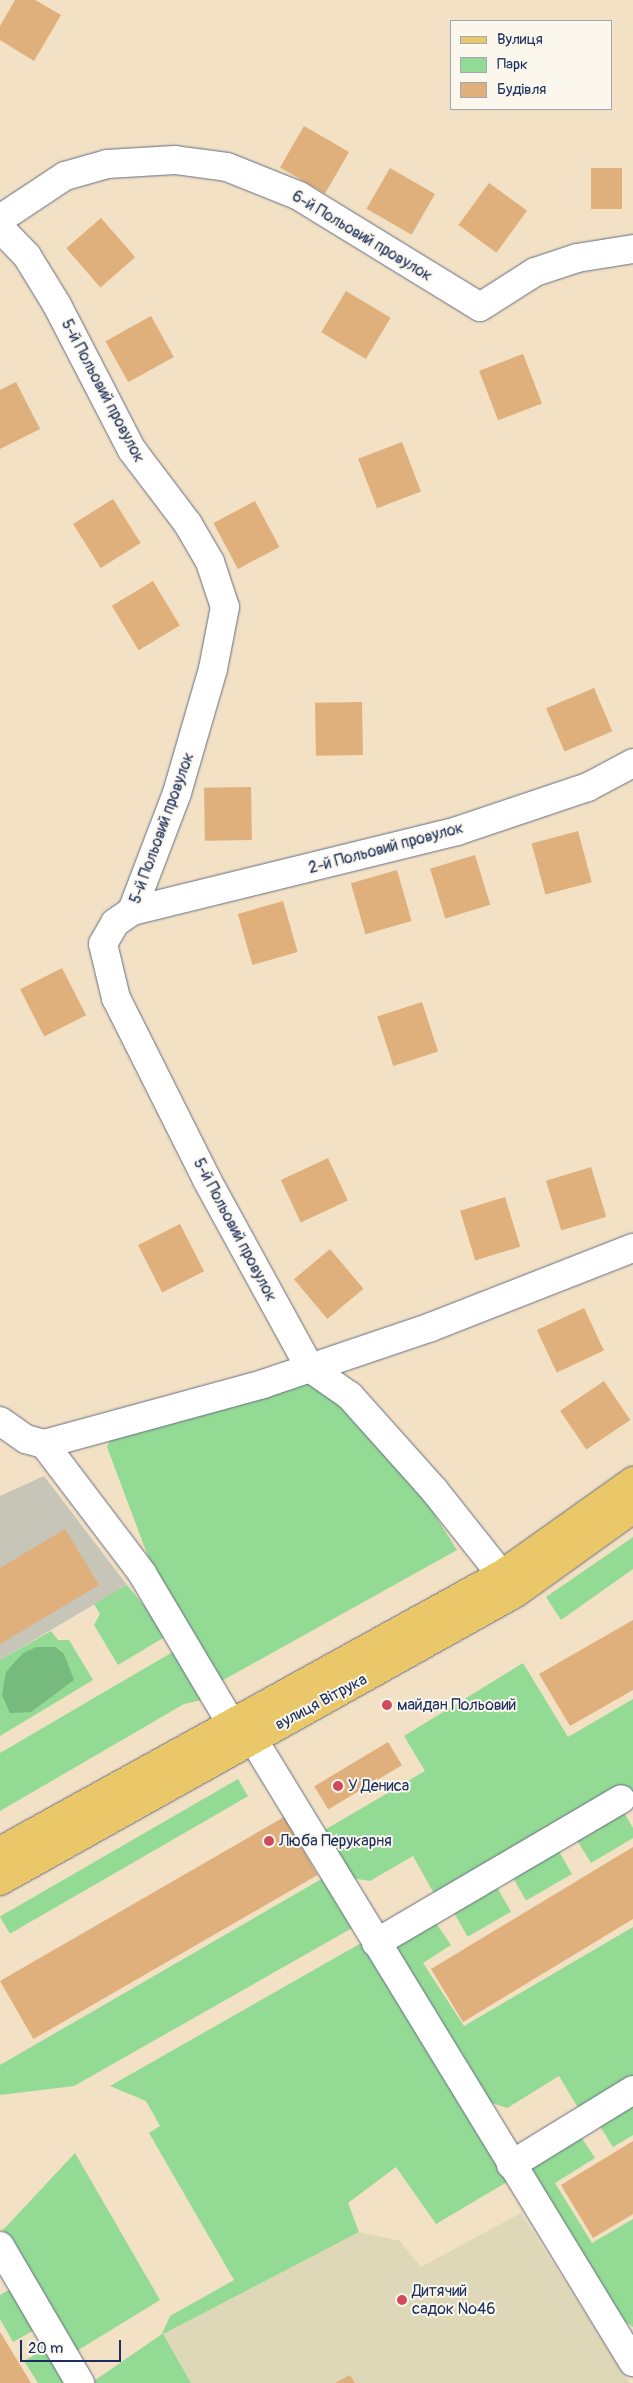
<!DOCTYPE html>
<html>
<head>
<meta charset="utf-8">
<style>
	body { margin:0 }
	#map { position:relative; width:633px; height:2383px; overflow:hidden; background:#f2e1c4; font-family:Pangolin,sans-serif }
	div>[style] { position:absolute }
	[style*='--x'] { left:calc(var(--x)*1px); top:calc(var(--y)*1px); width:calc(var(--w)*1px); rotate:calc(var(--a)*1deg) }
	.built>* { inset:0; background:#dfd8b8 }
	.industrial>* { inset:0; background:#c6c5b8 }
	.green>* { inset:0; background:#93da94; transform-origin:0 0 }
	.forest>* { inset:0; background:#76ba7e }
	.building>* { inset:0; background:#dfaf7c; transform-origin:0 0 }
	.roads { filter:drop-shadow(0 0 1px #666d82) drop-shadow(0 0 1px #666d82) }
	.minor>* { height:28px; margin:-14px; padding:0 14px; transform-origin:14px; border-radius:14px; background:#fff }
	.major>* { height:28px; margin:-14px; padding:0 14px; transform-origin:14px; border-radius:14px; background:#eac769 }
	.dots>* { width:14px; height:14px; translate:-50% -50%; box-sizing:border-box; border:2px solid #fbf7ec; border-radius:50% }
	span { translate:-50% -50%; white-space:nowrap; text-align:center; line-height:1.15; -webkit-text-stroke:4px #fbf7ec; paint-order:stroke }
	.street-label { font-size:16px; color:#1b2f5e }
	.poi-label { font-size:16px; color:#1b2f5e }
	.left { translate:0 -50%; text-align:left }
	.legend { position:absolute; left:450px; top:20px; width:162px; height:90px; box-sizing:border-box; background:#fbf7ec; border:1px solid #a1a7b3; margin:0; padding:6px 9px; list-style:none; font-size:15px; color:#1b2f5e }
	.legend li { display:flex; align-items:center; gap:10px; height:25px }
	.legend b { width:25px; border:1px solid #a1a7b3 }
	.scale { position:absolute; left:20px; top:2340px; width:101px; height:22px; box-sizing:border-box; border:2px solid #1b2f5e; border-top:0; padding-left:6px; font-size:15px; line-height:18px; white-space:nowrap; color:#1b2f5e; -webkit-text-stroke:4px #fbf7ec; paint-order:stroke }
</style>
</head>
<body>
<div id="map">
	<div class="built">
		<div style="clip-path:polygon(521px 2213px,630px 2383px,191px 2383px,162px 2334px,359px 2232px,400px 2241px,421px 2267px)"></div>
	</div>
	<div class="industrial">
		<div style="clip-path:polygon(44px 1476px,127px 1585px,0 1660px,0 1496px)"></div>
	</div>
	<div class="green">
		<div style="clip-path:polygon(304px 1384px,312px 1384px,355px 1418px,424px 1498px,457px 1550px,218px 1683px,155px 1575px,107px 1447px,110px 1440px)"></div>
		<div style="clip-path:polygon(633px 1537px,633px 1569px,561px 1620px,546px 1597px)"></div>
		<div style="clip-path:polygon(127px 1585px,168px 1635px,118px 1665px,94px 1625px,100px 1614px,94px 1604px)"></div>
		<div style="clip-path:polygon(51px 1631px,58px 1640px,69px 1640px,93px 1680px,0 1736px,0 1660px)"></div>
		<div style="clip-path:polygon(176px 1650px,206px 1699px,184px 1704px,0 1811px,0 1753px)"></div>
		<div style="clip-path:polygon(523px 1663px,568px 1737px,633px 1699px,633px 1799px,436px 1897px,413px 1856px,370px 1881px,352px 1878px,323px 1831px,425px 1771px,404px 1736px)"></div>
		<div style="left:238px;top:1779px;width:20px;height:275px;rotate:60deg"></div>
		<div style="clip-path:polygon(622px 1809px,633px 1828px,633px 1838px,591px 1863px,575px 1837px)"></div>
		<div style="left:557px;top:1848px;width:30px;height:53px;rotate:60deg"></div>
		<div style="clip-path:polygon(325px 1877px,354px 1927px,74px 2086px,0 2095px,0 2065px)"></div>
		<div style="left:495px;top:1884px;width:32px;height:50px;rotate:60deg"></div>
		<div style="clip-path:polygon(434px 1920px,451px 1945px,423px 1963px,464px 2026px,633px 1927px,633px 2079px,580px 2111px,559px 2076px,507px 2108px,489px 2102px,393px 1945px)"></div>
		<div style="clip-path:polygon(363px 1942px,507px 2182px,436px 2224px,396px 2167px,348px 2203px,359px 2232px,163px 2334px,191px 2383px,91px 2383px,162px 2334px,170px 2316px,234px 2280px,149px 2133px,160px 2126px,146px 2101px,110px 2086px)"></div>
		<div style="clip-path:polygon(633px 2102px,633px 2135px,613px 2147px,598px 2123px)"></div>
		<div style="clip-path:polygon(579px 2134px,595px 2158px,555px 2183px,592px 2243px,633px 2219px,633px 2327px,624px 2321px,528px 2166px)"></div>
		<div style="clip-path:polygon(75px 2153px,160px 2300px,75px 2352px,3px 2230px)"></div>
		<div style="clip-path:polygon(12px 2288px,36px 2329px,13px 2342px,0 2319px,0 2295px)"></div>
		<div style="clip-path:polygon(48px 2347px,69px 2383px,38px 2383px,24px 2361px)"></div>
	</div>
	<div class="forest">
		<div style="clip-path:polygon(37px 1647px,55px 1647px,64px 1654px,74px 1680px,31px 1712px,10px 1713px,2px 1695px,6px 1672px,23px 1653px)"></div>
	</div>
	<div class="building">
		<div style="clip-path:polygon(15px 0,35px 0,61px 15px,34px 61px,0 40px,0 26px)"></div>
		<div style="left:304px;top:126px;width:52px;height:48px;rotate:30deg"></div>
		<div style="left:390px;top:168px;width:52px;height:47px;rotate:30deg"></div>
		<div style="left:591px;top:168px;width:31px;height:41px"></div>
		<div style="left:489px;top:183px;width:47px;height:52px;rotate:36deg"></div>
		<div style="left:101px;top:218px;width:52px;height:46px;rotate:49deg"></div>
		<div style="left:346px;top:291px;width:52px;height:48px;rotate:31deg"></div>
		<div style="left:151px;top:316px;width:47px;height:52px;rotate:61deg"></div>
		<div style="left:523px;top:354px;width:53px;height:47px;rotate:69deg"></div>
		<div style="clip-path:polygon(16px 382px,40px 429px,0 449px,0 390px)"></div>
		<div style="left:402px;top:442px;width:53px;height:47px;rotate:69deg"></div>
		<div style="left:113px;top:499px;width:52px;height:47px;rotate:58deg"></div>
		<div style="left:255px;top:501px;width:52px;height:47px;rotate:62deg"></div>
		<div style="left:153px;top:581px;width:52px;height:48px;rotate:59deg"></div>
		<div style="left:594px;top:688px;width:47px;height:52px;rotate:67deg"></div>
		<div style="left:362px;top:702px;width:53px;height:47px;rotate:89deg"></div>
		<div style="left:251px;top:787px;width:53px;height:47px;rotate:89deg"></div>
		<div style="left:578px;top:831px;width:53px;height:48px;rotate:75deg"></div>
		<div style="left:475px;top:855px;width:52px;height:47px;rotate:73deg"></div>
		<div style="left:397px;top:870px;width:53px;height:48px;rotate:74deg"></div>
		<div style="left:283px;top:901px;width:53px;height:47px;rotate:74deg"></div>
		<div style="left:62px;top:968px;width:53px;height:47px;rotate:63deg"></div>
		<div style="left:422px;top:1002px;width:52px;height:47px;rotate:72deg"></div>
		<div style="left:328px;top:1158px;width:47px;height:52px;rotate:65deg"></div>
		<div style="left:591px;top:1167px;width:52px;height:47px;rotate:73deg"></div>
		<div style="left:505px;top:1197px;width:52px;height:47px;rotate:73deg"></div>
		<div style="left:180px;top:1224px;width:53px;height:47px;rotate:63deg"></div>
		<div style="left:330px;top:1249px;width:52px;height:47px;rotate:50deg"></div>
		<div style="left:584px;top:1308px;width:47px;height:52px;rotate:65deg"></div>
		<div style="left:604px;top:1381px;width:47px;height:53px;rotate:56deg"></div>
		<div style="clip-path:polygon(65px 1529px,99px 1585px,0 1644px,0 1568px)"></div>
		<div style="clip-path:polygon(633px 1620px,633px 1690px,570px 1726px,539px 1674px)"></div>
		<div style="left:388px;top:1742px;width:27px;height:86px;rotate:59deg"></div>
		<div style="left:284px;top:1817px;width:67px;height:328px;rotate:60deg"></div>
		<div style="clip-path:polygon(633px 1847px,633px 1919px,463px 2022px,431px 1969px)"></div>
		<div style="clip-path:polygon(633px 2141px,633px 2214px,593px 2238px,561px 2185px)"></div>
		<div style="clip-path:polygon(0 2332px,14px 2355px,31px 2383px,0 2383px)"></div>
		<div style="clip-path:polygon(350px 2375px,355px 2383px,335px 2383px)"></div>
	</div>
	<div class="roads">
		<div class="minor">
			<div style="--x:0;--y:219;--w:78;--a:-33.5"></div>
			<div style="--x:65;--y:176;--w:44;--a:-15.9"></div>
			<div style="--x:107;--y:164;--w:68;--a:-3.4"></div>
			<div style="--x:175;--y:160;--w:52;--a:7.7"></div>
			<div style="--x:227;--y:167;--w:78;--a:21.9"></div>
			<div style="--x:299;--y:196;--w:212;--a:31.5"></div>
			<div style="--x:480;--y:307;--w:65;--a:-32.5"></div>
			<div style="--x:535;--y:272;--w:44;--a:-18.4"></div>
			<div style="--x:577;--y:258;--w:57;--a:-9.1"></div>
			<div style="--x:0;--y:228;--w:39;--a:46"></div>
			<div style="--x:27;--y:256;--w:57;--a:58.5"></div>
			<div style="--x:57;--y:305;--w:163;--a:62.7"></div>
			<div style="--x:132;--y:450;--w:93;--a:52.9"></div>
			<div style="--x:188;--y:524;--w:44;--a:59.9"></div>
			<div style="--x:210;--y:562;--w:47;--a:71.6"></div>
			<div style="--x:225;--y:607;--w:63;--a:101"></div>
			<div style="--x:213;--y:669;--w:129;--a:106.2"></div>
			<div style="--x:177;--y:793;--w:126;--a:110.9"></div>
			<div style="--x:132;--y:911;--w:21;--a:145"></div>
			<div style="--x:115;--y:923;--w:24;--a:120"></div>
			<div style="--x:103;--y:944;--w:56;--a:76.5"></div>
			<div style="--x:116;--y:998;--w:203;--a:63.4"></div>
			<div style="--x:207;--y:1180;--w:214;--a:61.3"></div>
			<div style="--x:310;--y:1368;--w:49;--a:35"></div>
			<div style="--x:350;--y:1396;--w:126;--a:48.2"></div>
			<div style="--x:434;--y:1490;--w:130;--a:51.5"></div>
			<div style="--x:132;--y:911;--w:335;--a:-13.8"></div>
			<div style="--x:457;--y:831;--w:138;--a:-18.6"></div>
			<div style="--x:588;--y:787;--w:51;--a:-28.1"></div>
			<div style="--x:0;--y:1421;--w:32;--a:35"></div>
			<div style="--x:26;--y:1439;--w:19;--a:16"></div>
			<div style="--x:231;--y:1723;--w:174;--a:-120.7"></div>
			<div style="--x:142;--y:1573;--w:162;--a:-127.2"></div>
			<div style="--x:44;--y:1444;--w:227;--a:-15.3"></div>
			<div style="--x:263;--y:1384;--w:177;--a:-18.7"></div>
			<div style="--x:431;--y:1327;--w:217;--a:-21.4"></div>
			<div style="--x:253;--y:1739;--w:730;--a:58.62"></div>
			<div style="--x:376;--y:1943;--w:284;--a:-30.4"></div>
			<div style="--x:511;--y:2165;--w:143;--a:-31.6"></div>
			<div style="--x:0;--y:2246;--w:159;--a:59.7"></div>
		</div>
		<div class="major">
			<div style="--x:0;--y:1851;--w:573;--a:-28.89"></div>
			<div style="--x:502;--y:1574;--w:161;--a:-35.4"></div>
			<div style="--x:0;--y:1881;--w:591;--a:-29.17"></div>
			<div style="--x:516;--y:1593;--w:144;--a:-35.7"></div>
		</div>
	</div>
	<div class="dots">
		<div style="left:387px;top:1705px;background:#d1495b"></div>
		<div style="left:338px;top:1786px;background:#d1495b"></div>
		<div style="left:269px;top:1841px;background:#d1495b"></div>
		<div style="left:402px;top:2300px;background:#d1495b"></div>
	</div>
	<div class="street-label">
		<span style="left:362px;top:236px;rotate:31deg">6-й Польовий провулок</span>
		<span style="left:103px;top:391px;rotate:62deg">5-й Польовий провулок</span>
		<span style="left:162px;top:828px;rotate:-70deg">5-й Польовий провулок</span>
		<span style="left:386px;top:848px;rotate:-15deg">2-й Польовий провулок</span>
		<span style="left:235px;top:1230px;rotate:62deg">5-й Польовий провулок</span>
		<span style="left:321px;top:1702px;rotate:-28deg">вулиця Вітрука</span>
	</div>
	<div class="poi-label">
		<span class="left" style="left:397px;top:1705px">майдан Польовий</span>
		<span class="left" style="left:348px;top:1786px">У Дениса</span>
		<span class="left" style="left:279px;top:1841px">Люба Перукарня</span>
		<span class="left" style="left:412px;top:2300px">Дитячий<br>садок №46</span>
	</div>
	<ul class="legend">
	<li><b style="height:6px;background:#eac769"></b>Вулиця</li>
	<li><b style="height:14px;background:#93da94"></b>Парк</li>
	<li><b style="height:14px;background:#dfaf7c"></b>Будівля</li>
	</ul>
	<div class="scale">20 m</div>
</div>
</body>
</html>
